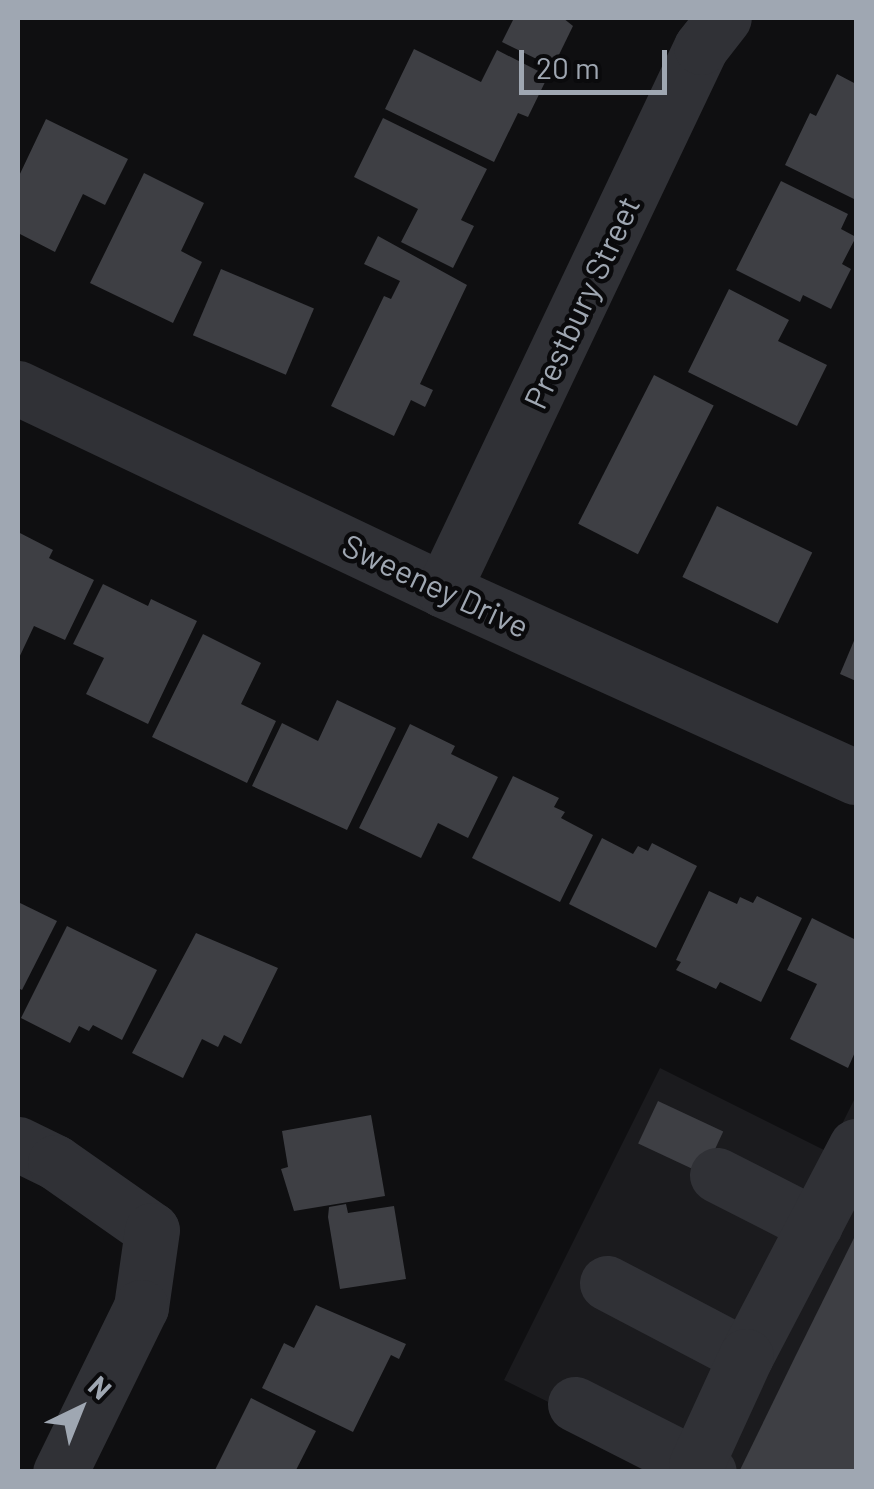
<!DOCTYPE html>
<html>
<head>
<meta charset="utf-8">
<style>
	body { margin:0 }
	#map { position:relative; width:874px; height:1489px; overflow:hidden; background:#0f0f11; font-family:Barlow,sans-serif }
	div>[style] { position:absolute }
	[style*='--x'] { left:calc(var(--x)*1px); top:calc(var(--y)*1px); width:calc(var(--w)*1px); rotate:calc(var(--a)*1deg) }
	.built>* { inset:0; background:#1b1b1e }
	.building>* { inset:0; background:#3e3f44; transform-origin:0 0 }
	.minor>* { height:55px; margin:-27.5px; padding:0 27.5px; transform-origin:27.5px; border-radius:27.5px; background:#303136 }
	span { translate:-50% -50%; white-space:nowrap; text-align:center; line-height:1.15; -webkit-text-stroke:9px #0a0a0c; paint-order:stroke }
	.street-label { font-size:32px; color:#9fa7b2 }
	.frame { position:absolute; inset:0; border:20px solid #9fa7b2; pointer-events:none }
	.north { position:absolute; left:30px; top:1359px; width:100px; height:100px; -webkit-text-stroke:8px #0a0a0c; paint-order:stroke; rotate:43deg; font-size:28px; font-weight:700; line-height:40px; text-align:center; color:#9fa7b2 }
	.north::after { content:''; display:block; margin:auto; width:35px; height:45px; background:#9fa7b2; clip-path:polygon(50% 0,100% 100%,50% 72%,0 100%) }
	.scale { position:absolute; left:519px; top:50px; width:148px; height:45px; box-sizing:border-box; border:5px solid #9fa7b2; border-top:0; padding-left:12px; font-size:30px; line-height:35px; white-space:nowrap; color:#9fa7b2; -webkit-text-stroke:8px #0a0a0c; paint-order:stroke }
</style>
</head>
<body>
<div id="map">
	<div class="built">
		<div style="clip-path:polygon(660px 1068px,828px 1152px,856px 1096px,856px 1471px,687px 1471px,504px 1380px)"></div>
	</div>
	<div class="building">
		<div style="clip-path:polygon(514px 18px,563px 18px,573px 26px,553px 67px,502px 42px)"></div>
		<div style="clip-path:polygon(414px 49px,481px 82px,497px 50px,548px 76px,528px 117px,518px 113px,494px 162px,385px 109px)"></div>
		<div style="clip-path:polygon(837px 74px,856px 84px,856px 200px,785px 165px,810px 113px,816px 116px)"></div>
		<div style="clip-path:polygon(383px 118px,487px 169px,461px 220px,474px 226px,453px 268px,401px 242px,418px 209px,354px 177px)"></div>
		<div style="clip-path:polygon(46px 119px,128px 159px,105px 205px,83px 194px,55px 252px,18px 233px,18px 178px)"></div>
		<div style="clip-path:polygon(144px 173px,204px 203px,181px 251px,202px 262px,173px 323px,90px 283px)"></div>
		<div style="clip-path:polygon(781px 181px,848px 214px,841px 229px,856px 237px,842px 264px,851px 269px,831px 309px,803px 295px,800px 302px,736px 270px)"></div>
		<div style="clip-path:polygon(378px 236px,467px 285px,420px 384px,433px 390px,425px 407px,411px 400px,394px 436px,331px 406px,384px 296px,391px 299px,400px 281px,364px 264px)"></div>
		<div style="left:221px;top:269px;width:101px;height:72px;rotate:23deg"></div>
		<div style="clip-path:polygon(729px 289px,789px 320px,778px 341px,827px 365px,797px 426px,688px 372px)"></div>
		<div style="left:654px;top:375px;width:67px;height:167px;rotate:27deg"></div>
		<div style="left:717px;top:506px;width:106px;height:79px;rotate:26deg"></div>
		<div style="clip-path:polygon(18px 532px,53px 550px,49px 558px,94px 580px,65px 640px,34px 626px,18px 660px)"></div>
		<div style="clip-path:polygon(103px 584px,148px 606px,151px 599px,197px 621px,148px 724px,86px 694px,104px 658px,73px 644px)"></div>
		<div style="clip-path:polygon(203px 634px,261px 663px,241px 704px,276px 721px,247px 783px,152px 737px)"></div>
		<div style="clip-path:polygon(856px 636px,856px 681px,840px 674px)"></div>
		<div style="clip-path:polygon(337px 700px,396px 728px,347px 830px,252px 786px,282px 723px,318px 741px)"></div>
		<div style="clip-path:polygon(410px 724px,455px 746px,451px 754px,498px 777px,468px 838px,438px 823px,421px 858px,359px 828px)"></div>
		<div style="clip-path:polygon(513px 776px,559px 798px,554px 807px,565px 812px,561px 818px,593px 835px,560px 902px,472px 858px)"></div>
		<div style="clip-path:polygon(602px 838px,633px 854px,638px 846px,648px 851px,652px 843px,697px 866px,656px 948px,569px 904px)"></div>
		<div style="clip-path:polygon(709px 891px,737px 904px,740px 897px,753px 903px,757px 896px,802px 918px,761px 1002px,720px 982px,716px 989px,676px 970px,681px 962px,676px 960px)"></div>
		<div style="clip-path:polygon(18px 902px,57px 921px,22px 990px,18px 988px)"></div>
		<div style="clip-path:polygon(812px 918px,856px 940px,856px 1050px,848px 1068px,790px 1039px,817px 984px,787px 970px)"></div>
		<div style="clip-path:polygon(67px 926px,157px 970px,122px 1040px,93px 1025px,89px 1031px,79px 1026px,70px 1043px,21px 1018px)"></div>
		<div style="clip-path:polygon(196px 933px,278px 968px,241px 1044px,224px 1035px,218px 1047px,202px 1039px,183px 1078px,132px 1053px)"></div>
		<div style="left:658px;top:1101px;width:72px;height:47px;rotate:25deg"></div>
		<div style="clip-path:polygon(371px 1115px,385px 1196px,294px 1211px,281px 1169px,288px 1167px,282px 1131px)"></div>
		<div style="clip-path:polygon(346px 1204px,348px 1213px,394px 1206px,406px 1279px,340px 1289px,328px 1217px,329px 1207px)"></div>
		<div style="clip-path:polygon(856px 1234px,856px 1472px,739px 1472px,796px 1355px)"></div>
		<div style="clip-path:polygon(316px 1305px,406px 1344px,399px 1359px,391px 1355px,353px 1432px,262px 1388px,284px 1343px,294px 1348px)"></div>
		<div style="clip-path:polygon(251px 1398px,316px 1431px,295px 1472px,214px 1472px)"></div>
	</div>
	<div class="minor">
		<div style="--x:18;--y:388;--w:471;--a:25.4"></div>
		<div style="--x:443;--y:590;--w:453;--a:24.4"></div>
		<div style="--x:443;--y:590;--w:601;--a:-64.59"></div>
		<div style="--x:701;--y:47;--w:37;--a:-52"></div>
		<div style="--x:18;--y:1144;--w:41;--a:25.9"></div>
		<div style="--x:55;--y:1162;--w:118;--a:35"></div>
		<div style="--x:152;--y:1230;--w:78;--a:98.1"></div>
		<div style="--x:141;--y:1307;--w:184;--a:116.1"></div>
		<div style="--x:717;--y:1175;--w:110;--a:27"></div>
		<div style="--x:607;--y:1283;--w:157;--a:27.7"></div>
		<div style="--x:746;--y:1356;--w:237;--a:-62.4"></div>
		<div style="--x:575;--y:1404;--w:150;--a:26.9"></div>
		<div style="--x:696;--y:1465;--w:120;--a:-65.4"></div>
	</div>
	<div class="street-label">
		<span style="left:581px;top:302px;rotate:-65deg">Prestbury Street</span>
		<span style="left:436px;top:585px;rotate:25deg">Sweeney Drive</span>
	</div>
	<div class="frame"></div>
	<div class="north">N</div>
	<div class="scale">20 m</div>
</div>
</body>
</html>
